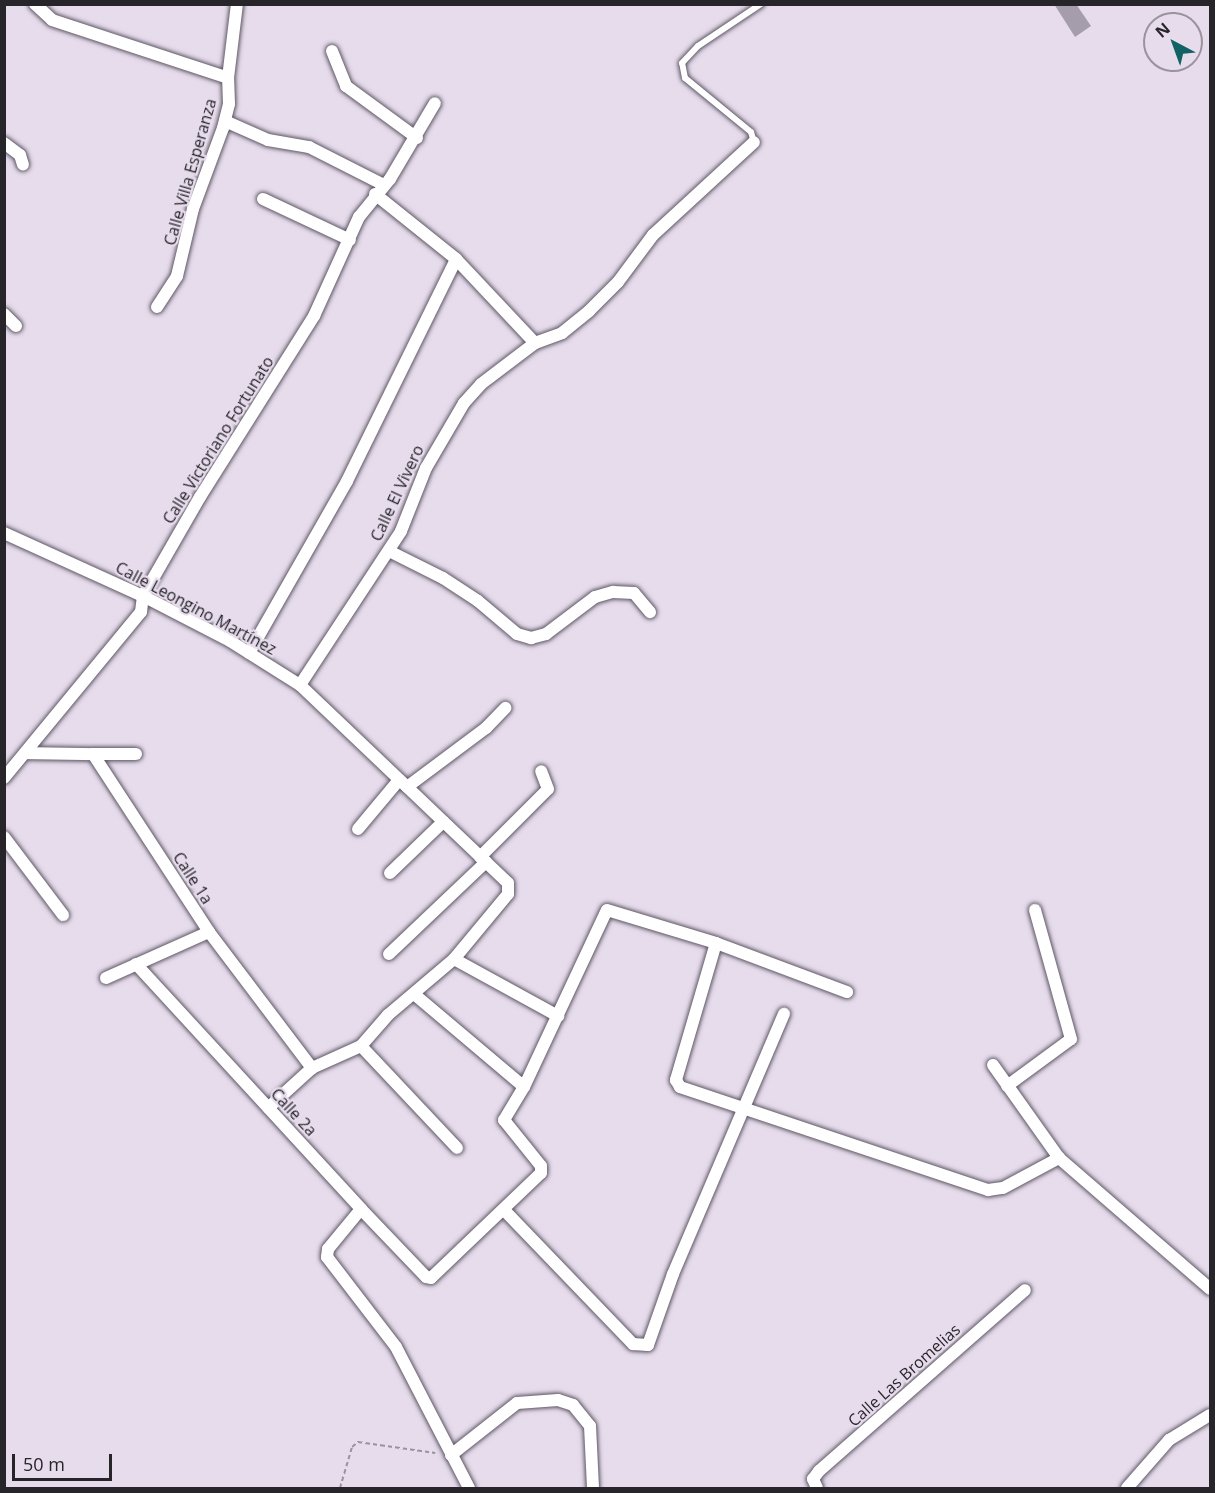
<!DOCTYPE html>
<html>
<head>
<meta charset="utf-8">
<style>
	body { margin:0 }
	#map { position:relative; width:1215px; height:1493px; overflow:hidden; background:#e6dcec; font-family:"Open Sans",sans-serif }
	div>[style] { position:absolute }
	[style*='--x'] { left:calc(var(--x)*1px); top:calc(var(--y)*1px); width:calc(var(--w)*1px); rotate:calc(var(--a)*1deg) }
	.building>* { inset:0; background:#a69dac }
	.path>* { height:2px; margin-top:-1px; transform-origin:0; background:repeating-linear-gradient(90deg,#9a929e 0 4.5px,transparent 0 7.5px) }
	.roads { filter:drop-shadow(0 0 2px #5f5765) drop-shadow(0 0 2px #5f5765) }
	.lane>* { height:6px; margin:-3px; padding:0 3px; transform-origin:3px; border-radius:3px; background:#fff }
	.street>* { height:12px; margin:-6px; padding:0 6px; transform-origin:6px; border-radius:6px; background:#fff }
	span { translate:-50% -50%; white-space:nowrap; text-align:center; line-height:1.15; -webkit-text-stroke:4.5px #e6dcec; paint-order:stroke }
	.street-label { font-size:16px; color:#28252a }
	.frame { position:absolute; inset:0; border:6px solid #28252a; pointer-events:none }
	.north { position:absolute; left:1143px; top:12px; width:60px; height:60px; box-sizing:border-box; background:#e6dcec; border:2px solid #9a939e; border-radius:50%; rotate:319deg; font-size:16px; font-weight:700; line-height:24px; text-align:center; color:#28252a }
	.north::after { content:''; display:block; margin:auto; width:21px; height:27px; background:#116265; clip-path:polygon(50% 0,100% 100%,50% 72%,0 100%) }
	.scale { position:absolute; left:12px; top:1454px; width:100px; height:27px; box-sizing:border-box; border:3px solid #28252a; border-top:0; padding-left:8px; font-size:18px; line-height:21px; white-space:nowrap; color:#28252a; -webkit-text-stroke:4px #e6dcec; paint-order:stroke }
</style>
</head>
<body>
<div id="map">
	<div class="building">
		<div style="clip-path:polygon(1054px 4px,1076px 4px,1091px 26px,1075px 37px)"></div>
	</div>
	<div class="path">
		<div style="--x:340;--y:1488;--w:43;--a:-73.7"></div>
		<div style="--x:352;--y:1447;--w:8;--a:-40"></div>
		<div style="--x:358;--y:1442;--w:78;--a:8.1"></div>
	</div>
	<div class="roads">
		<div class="lane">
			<div style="--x:754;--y:142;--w:10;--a:-107"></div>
			<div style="--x:751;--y:132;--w:85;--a:-140.7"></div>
			<div style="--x:685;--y:78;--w:15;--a:-101"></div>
			<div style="--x:682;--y:63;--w:23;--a:-47"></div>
			<div style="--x:698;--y:46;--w:76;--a:-33.7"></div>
		</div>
		<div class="street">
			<div style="--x:35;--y:4;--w:23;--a:43"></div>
			<div style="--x:52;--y:20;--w:185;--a:18.2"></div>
			<div style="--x:332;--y:51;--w:38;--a:68"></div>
			<div style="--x:346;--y:86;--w:88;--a:36.2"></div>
			<div style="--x:225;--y:121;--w:47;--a:23.8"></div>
			<div style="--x:268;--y:140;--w:42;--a:9.7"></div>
			<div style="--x:309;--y:147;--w:84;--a:26.9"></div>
			<div style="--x:4;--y:143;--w:20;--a:37"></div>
			<div style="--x:20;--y:155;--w:10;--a:73"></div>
			<div style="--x:375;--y:194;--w:104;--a:38.7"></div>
			<div style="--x:456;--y:259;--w:115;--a:46.8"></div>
			<div style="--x:263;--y:199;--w:96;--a:25.2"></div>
			<div style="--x:157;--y:307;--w:37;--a:-57"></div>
			<div style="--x:177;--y:276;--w:69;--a:-76.6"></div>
			<div style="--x:193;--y:209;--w:86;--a:-69.7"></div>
			<div style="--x:223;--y:128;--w:25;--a:-76"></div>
			<div style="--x:229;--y:104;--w:26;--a:-92"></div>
			<div style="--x:228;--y:78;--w:75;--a:-83.1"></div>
			<div style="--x:4;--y:314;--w:17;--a:45"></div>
			<div style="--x:4;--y:533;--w:153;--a:24.4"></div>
			<div style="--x:143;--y:596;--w:98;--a:27.3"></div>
			<div style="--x:230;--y:641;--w:83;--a:32.2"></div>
			<div style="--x:300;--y:685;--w:287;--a:43.6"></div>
			<div style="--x:508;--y:883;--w:11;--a:90"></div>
			<div style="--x:508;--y:894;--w:85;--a:129.7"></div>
			<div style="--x:454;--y:959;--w:87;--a:139.7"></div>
			<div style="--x:388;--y:1015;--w:41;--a:131.1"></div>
			<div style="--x:361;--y:1046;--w:54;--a:155.8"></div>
			<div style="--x:312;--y:1068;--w:59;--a:137.7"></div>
			<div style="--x:389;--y:551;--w:60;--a:26.6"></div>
			<div style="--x:443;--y:578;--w:42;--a:33.3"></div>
			<div style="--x:478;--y:601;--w:51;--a:40.2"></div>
			<div style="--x:517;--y:634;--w:15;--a:16"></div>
			<div style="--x:531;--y:638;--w:16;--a:-15"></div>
			<div style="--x:546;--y:634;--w:61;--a:-37.1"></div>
			<div style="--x:595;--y:597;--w:19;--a:-16"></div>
			<div style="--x:613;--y:592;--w:21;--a:3"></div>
			<div style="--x:634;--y:593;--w:25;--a:50"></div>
			<div style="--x:249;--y:653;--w:198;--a:-60.3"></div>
			<div style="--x:347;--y:481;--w:247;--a:-63.8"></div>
			<div style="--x:300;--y:685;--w:184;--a:-56.7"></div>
			<div style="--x:401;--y:531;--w:68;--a:-68.4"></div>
			<div style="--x:426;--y:468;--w:75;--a:-59.7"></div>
			<div style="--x:464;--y:403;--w:25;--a:-48"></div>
			<div style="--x:481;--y:384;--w:68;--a:-37.2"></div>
			<div style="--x:535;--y:343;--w:29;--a:-20"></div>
			<div style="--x:562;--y:333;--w:35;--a:-39"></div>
			<div style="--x:589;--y:311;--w:41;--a:-45"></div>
			<div style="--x:618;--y:282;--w:59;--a:-53.3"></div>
			<div style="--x:653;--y:235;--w:137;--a:-42.6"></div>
			<div style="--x:26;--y:753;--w:67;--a:0.9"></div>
			<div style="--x:93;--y:754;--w:212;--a:56.9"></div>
			<div style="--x:209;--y:932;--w:171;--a:52.9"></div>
			<div style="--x:93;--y:754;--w:43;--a:0"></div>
			<div style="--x:4;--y:778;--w:215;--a:-50.5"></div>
			<div style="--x:141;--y:612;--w:16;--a:-83"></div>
			<div style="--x:143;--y:596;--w:114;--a:-60.1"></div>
			<div style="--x:200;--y:497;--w:214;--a:-57.8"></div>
			<div style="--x:314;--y:316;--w:109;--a:-65.6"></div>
			<div style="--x:359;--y:217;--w:49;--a:-50.8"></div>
			<div style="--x:390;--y:179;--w:88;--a:-59.4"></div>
			<div style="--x:407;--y:787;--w:99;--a:-36.8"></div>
			<div style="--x:486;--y:728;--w:28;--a:-46"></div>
			<div style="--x:358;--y:829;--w:64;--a:-50.1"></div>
			<div style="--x:4;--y:837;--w:98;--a:52.9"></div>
			<div style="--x:480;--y:857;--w:96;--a:-45"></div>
			<div style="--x:548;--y:789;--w:19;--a:-111"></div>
			<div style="--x:390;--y:873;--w:74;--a:-43.9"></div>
			<div style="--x:716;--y:943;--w:143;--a:106.3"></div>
			<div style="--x:676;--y:1080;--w:8;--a:60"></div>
			<div style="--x:680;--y:1087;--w:325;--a:18.5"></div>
			<div style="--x:988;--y:1190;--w:15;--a:-8"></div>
			<div style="--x:1003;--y:1188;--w:64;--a:-28.2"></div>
			<div style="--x:389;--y:954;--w:134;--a:-43.5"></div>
			<div style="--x:454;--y:959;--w:119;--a:28.7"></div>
			<div style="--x:136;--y:964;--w:333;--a:47.4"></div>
			<div style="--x:361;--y:1209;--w:94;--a:46.3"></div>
			<div style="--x:426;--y:1277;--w:5;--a:11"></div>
			<div style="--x:431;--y:1278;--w:152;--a:-43.7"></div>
			<div style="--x:541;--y:1173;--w:7;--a:-90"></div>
			<div style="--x:541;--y:1166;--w:59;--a:-128.8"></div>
			<div style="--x:504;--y:1120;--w:39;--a:-59"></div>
			<div style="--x:524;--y:1087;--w:195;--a:-64.9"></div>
			<div style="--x:607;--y:910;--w:114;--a:16.8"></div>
			<div style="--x:716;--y:943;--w:140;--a:20.5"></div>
			<div style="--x:106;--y:978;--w:113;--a:-24.1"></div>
			<div style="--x:414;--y:994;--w:144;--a:40.2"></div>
			<div style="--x:361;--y:1046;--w:140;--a:46.7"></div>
			<div style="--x:993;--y:1065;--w:114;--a:54.6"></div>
			<div style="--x:1059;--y:1158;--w:200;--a:40.9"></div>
			<div style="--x:1007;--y:1086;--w:79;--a:-36.3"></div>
			<div style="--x:1071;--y:1039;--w:134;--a:-105.6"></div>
			<div style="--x:361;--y:1209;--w:52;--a:129.5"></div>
			<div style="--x:328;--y:1249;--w:8;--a:97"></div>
			<div style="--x:327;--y:1257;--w:113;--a:52.5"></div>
			<div style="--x:396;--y:1347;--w:159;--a:62.6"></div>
			<div style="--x:505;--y:1211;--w:185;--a:46.1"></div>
			<div style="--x:633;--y:1344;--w:15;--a:4"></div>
			<div style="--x:648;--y:1345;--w:75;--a:-70.6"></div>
			<div style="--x:673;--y:1274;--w:283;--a:-66.9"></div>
			<div style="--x:451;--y:1455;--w:84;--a:-38.2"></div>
			<div style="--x:517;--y:1403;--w:41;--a:-4.2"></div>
			<div style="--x:558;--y:1400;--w:16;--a:18"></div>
			<div style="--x:573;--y:1405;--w:27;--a:51"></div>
			<div style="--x:590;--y:1426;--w:62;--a:87.2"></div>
			<div style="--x:817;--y:1488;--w:10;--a:-114"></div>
			<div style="--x:813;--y:1479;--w:10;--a:-53"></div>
			<div style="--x:819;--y:1471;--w:274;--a:-41.3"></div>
			<div style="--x:1127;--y:1488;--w:64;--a:-48.8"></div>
			<div style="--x:1169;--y:1440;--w:48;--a:-31.4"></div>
		</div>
	</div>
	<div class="street-label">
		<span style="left:190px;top:172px;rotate:-74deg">Calle Villa Esperanza</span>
		<span style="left:218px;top:440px;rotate:-58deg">Calle Victoriano Fortunato</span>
		<span style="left:397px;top:493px;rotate:-65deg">Calle El Vivero</span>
		<span style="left:196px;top:608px;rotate:28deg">Calle Leongino Martínez</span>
		<span style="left:193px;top:878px;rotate:57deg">Calle 1a</span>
		<span style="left:294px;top:1112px;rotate:47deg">Calle 2a</span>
		<span style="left:904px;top:1375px;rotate:-42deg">Calle Las Bromelias</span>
	</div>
	<div class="frame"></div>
	<div class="north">N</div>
	<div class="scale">50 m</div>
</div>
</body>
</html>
